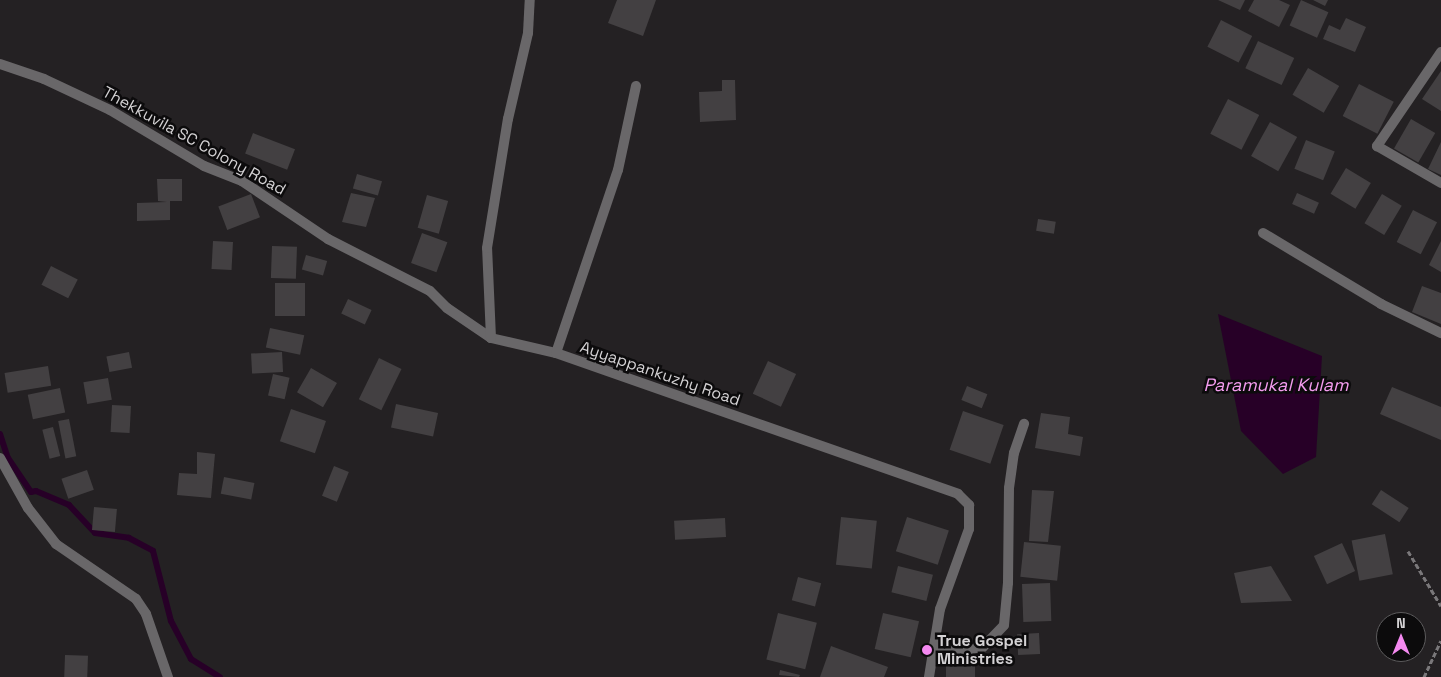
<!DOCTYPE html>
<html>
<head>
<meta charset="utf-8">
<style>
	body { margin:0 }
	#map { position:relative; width:1441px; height:677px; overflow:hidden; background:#242123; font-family:"Space Grotesk",sans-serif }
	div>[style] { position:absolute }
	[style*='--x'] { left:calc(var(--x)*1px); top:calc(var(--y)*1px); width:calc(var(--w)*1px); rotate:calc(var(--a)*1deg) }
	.water>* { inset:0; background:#270027 }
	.stream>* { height:6px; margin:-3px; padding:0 3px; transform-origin:3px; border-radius:3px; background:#270027 }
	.building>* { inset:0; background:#434042; transform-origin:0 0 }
	.path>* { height:3px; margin-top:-1.5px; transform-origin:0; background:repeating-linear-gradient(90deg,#7a787a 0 5px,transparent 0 7.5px) }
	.minor>* { height:10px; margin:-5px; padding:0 5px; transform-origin:5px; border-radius:5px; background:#696769 }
	.dots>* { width:14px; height:14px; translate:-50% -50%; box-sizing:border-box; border:2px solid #0c0b0c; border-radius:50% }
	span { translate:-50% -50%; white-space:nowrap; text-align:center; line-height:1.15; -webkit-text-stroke:5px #0c0b0c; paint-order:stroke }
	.street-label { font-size:16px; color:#d4d2d4 }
	.poi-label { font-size:16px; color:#d4d2d4; font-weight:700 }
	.left { translate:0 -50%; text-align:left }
	.water-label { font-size:18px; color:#f39cee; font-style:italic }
	.north { position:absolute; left:1376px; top:612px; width:50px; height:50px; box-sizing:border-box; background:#0c0b0c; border:1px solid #5c5b5c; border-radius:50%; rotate:0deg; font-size:14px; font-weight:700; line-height:20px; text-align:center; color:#d4d2d4 }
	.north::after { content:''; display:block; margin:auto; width:18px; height:22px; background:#f489f0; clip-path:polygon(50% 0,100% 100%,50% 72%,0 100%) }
</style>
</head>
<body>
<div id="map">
	<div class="water">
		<div style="clip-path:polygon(1218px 314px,1322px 356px,1316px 457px,1283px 474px,1241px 431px)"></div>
	</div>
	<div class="stream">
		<div style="--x:0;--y:434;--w:25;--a:72"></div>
		<div style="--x:8;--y:458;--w:41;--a:55.9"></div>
		<div style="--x:31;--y:492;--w:5;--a:-11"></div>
		<div style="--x:36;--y:491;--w:36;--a:23"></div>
		<div style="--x:69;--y:505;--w:38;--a:47"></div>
		<div style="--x:95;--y:533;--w:34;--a:8"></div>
		<div style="--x:129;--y:538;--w:27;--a:28"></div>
		<div style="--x:153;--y:551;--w:72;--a:75.6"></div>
		<div style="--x:171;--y:621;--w:43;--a:62.2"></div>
		<div style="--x:191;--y:659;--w:34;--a:32"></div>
	</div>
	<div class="building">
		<div style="clip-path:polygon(617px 0,656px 0,643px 36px,608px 23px)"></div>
		<div style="clip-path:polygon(1218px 0,1245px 0,1240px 10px)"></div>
		<div style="clip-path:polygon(1254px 0,1279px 0,1290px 5px,1279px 27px,1248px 11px)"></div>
		<div style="left:1301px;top:0;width:30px;height:28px;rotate:24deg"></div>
		<div style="clip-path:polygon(1313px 0,1328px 0,1325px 6px)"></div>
		<div style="clip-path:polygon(1346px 18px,1366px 27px,1355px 52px,1323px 39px,1329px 25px,1340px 30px)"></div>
		<div style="left:1221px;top:20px;width:35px;height:30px;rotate:27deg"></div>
		<div style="left:1258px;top:41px;width:40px;height:30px;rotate:25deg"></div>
		<div style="left:1308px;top:68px;width:36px;height:31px;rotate:30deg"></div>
		<div style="clip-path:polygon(1441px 71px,1441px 111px,1422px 99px)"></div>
		<div style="clip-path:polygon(722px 80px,735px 80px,736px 120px,700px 122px,699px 92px,722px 91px)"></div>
		<div style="left:1359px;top:84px;width:39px;height:36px;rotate:27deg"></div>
		<div style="left:1228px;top:99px;width:35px;height:39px;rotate:27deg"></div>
		<div style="left:1411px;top:119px;width:28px;height:34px;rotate:30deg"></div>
		<div style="left:1270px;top:122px;width:31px;height:39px;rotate:29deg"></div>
		<div style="left:253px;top:133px;width:45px;height:22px;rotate:21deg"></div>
		<div style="left:1306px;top:140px;width:31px;height:31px;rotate:22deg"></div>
		<div style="clip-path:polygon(1441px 142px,1441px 175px,1428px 169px)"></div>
		<div style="left:1346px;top:168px;width:29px;height:30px;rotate:31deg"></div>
		<div style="left:357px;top:174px;width:26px;height:15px;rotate:16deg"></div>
		<div style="clip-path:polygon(157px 179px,182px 179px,182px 201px,170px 201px,170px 220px,137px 221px,137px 203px,167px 202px,158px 201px)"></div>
		<div style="clip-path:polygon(351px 193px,375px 198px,366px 227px,342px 222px)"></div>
		<div style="left:1297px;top:193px;width:24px;height:12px;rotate:24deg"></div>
		<div style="left:251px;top:194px;width:25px;height:35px;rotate:69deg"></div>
		<div style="left:1382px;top:194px;width:23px;height:34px;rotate:31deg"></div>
		<div style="left:427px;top:195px;width:22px;height:34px;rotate:16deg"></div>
		<div style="left:1413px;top:210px;width:27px;height:36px;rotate:27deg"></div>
		<div style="left:1038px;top:219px;width:18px;height:12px;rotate:9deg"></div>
		<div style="left:422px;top:233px;width:27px;height:32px;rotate:20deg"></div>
		<div style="left:213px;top:241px;width:20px;height:28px;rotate:3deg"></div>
		<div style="clip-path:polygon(1441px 241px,1441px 272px,1429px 265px)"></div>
		<div style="left:272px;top:246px;width:25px;height:32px;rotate:2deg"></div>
		<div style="left:306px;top:255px;width:22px;height:15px;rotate:16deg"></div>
		<div style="left:51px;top:266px;width:30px;height:21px;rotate:27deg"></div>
		<div style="left:275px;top:283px;width:30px;height:33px"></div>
		<div style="clip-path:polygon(1422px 286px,1441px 293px,1441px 324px,1412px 312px)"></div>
		<div style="left:348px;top:299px;width:26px;height:16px;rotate:25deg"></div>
		<div style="left:270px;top:328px;width:35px;height:20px;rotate:12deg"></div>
		<div style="left:129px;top:352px;width:16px;height:23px;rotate:79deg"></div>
		<div style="left:282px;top:352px;width:20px;height:31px;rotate:87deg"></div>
		<div style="left:379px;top:358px;width:25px;height:46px;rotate:26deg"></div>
		<div style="left:768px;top:361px;width:31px;height:36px;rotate:25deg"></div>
		<div style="left:48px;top:366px;width:20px;height:44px;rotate:81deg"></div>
		<div style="left:311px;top:368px;width:30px;height:28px;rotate:30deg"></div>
		<div style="left:273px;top:374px;width:17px;height:22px;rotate:13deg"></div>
		<div style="left:108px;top:378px;width:22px;height:25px;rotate:80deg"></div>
		<div style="left:967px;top:386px;width:22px;height:15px;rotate:22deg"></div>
		<div style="clip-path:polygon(1392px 387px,1441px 407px,1441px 440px,1380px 414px)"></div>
		<div style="left:60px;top:388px;width:25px;height:33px;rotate:78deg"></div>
		<div style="left:396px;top:404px;width:43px;height:24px;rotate:12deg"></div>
		<div style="left:112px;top:405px;width:19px;height:27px;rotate:3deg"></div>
		<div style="left:291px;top:409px;width:37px;height:34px;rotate:19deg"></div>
		<div style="left:963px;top:411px;width:43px;height:41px;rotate:19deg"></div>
		<div style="clip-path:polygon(1041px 413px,1070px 417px,1068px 434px,1083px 437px,1080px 456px,1035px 448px)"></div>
		<div style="left:69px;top:419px;width:38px;height:11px;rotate:79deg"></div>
		<div style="left:53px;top:427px;width:30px;height:11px;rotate:76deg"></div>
		<div style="clip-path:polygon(197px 452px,215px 454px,211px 498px,177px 495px,179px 473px,197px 474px)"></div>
		<div style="left:334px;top:466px;width:16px;height:32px;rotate:22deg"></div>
		<div style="left:87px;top:470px;width:21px;height:27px;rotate:71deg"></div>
		<div style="left:224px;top:477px;width:31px;height:17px;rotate:11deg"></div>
		<div style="clip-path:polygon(1032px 490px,1054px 491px,1048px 542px,1029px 541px)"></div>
		<div style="left:1381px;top:490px;width:33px;height:17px;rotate:33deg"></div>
		<div style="left:94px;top:507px;width:23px;height:23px;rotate:5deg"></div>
		<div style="left:841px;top:517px;width:36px;height:48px;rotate:6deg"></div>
		<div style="left:907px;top:517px;width:44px;height:36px;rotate:18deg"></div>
		<div style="left:725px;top:518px;width:19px;height:51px;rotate:87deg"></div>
		<div style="left:1385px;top:534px;width:41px;height:34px;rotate:79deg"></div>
		<div style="left:1024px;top:542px;width:37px;height:35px;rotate:6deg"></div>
		<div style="left:1342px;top:543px;width:31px;height:31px;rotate:65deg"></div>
		<div style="left:898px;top:566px;width:36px;height:27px;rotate:14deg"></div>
		<div style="clip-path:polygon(1271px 566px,1292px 601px,1241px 603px,1234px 573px)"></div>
		<div style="left:798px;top:577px;width:24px;height:24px;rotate:15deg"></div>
		<div style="left:1050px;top:583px;width:38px;height:28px;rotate:88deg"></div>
		<div style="left:778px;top:613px;width:40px;height:48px;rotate:14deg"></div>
		<div style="left:883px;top:613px;width:37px;height:37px;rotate:13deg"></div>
		<div style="left:1039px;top:633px;width:21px;height:22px;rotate:87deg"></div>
		<div style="clip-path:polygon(831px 646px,888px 667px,884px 677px,820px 677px)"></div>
		<div style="left:65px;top:655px;width:23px;height:22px;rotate:2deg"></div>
		<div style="clip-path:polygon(975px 664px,975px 677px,946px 677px,946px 666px)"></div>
		<div style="clip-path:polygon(780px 670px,800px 675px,799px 677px,779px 675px)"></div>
	</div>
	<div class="path">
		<div style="--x:1408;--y:551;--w:64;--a:59"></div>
		<div style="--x:1424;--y:677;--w:40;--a:-65"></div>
	</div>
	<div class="minor">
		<div style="--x:1441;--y:52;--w:114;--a:124.2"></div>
		<div style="--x:1377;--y:146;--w:74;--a:30"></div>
		<div style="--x:0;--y:64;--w:46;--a:18.8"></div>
		<div style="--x:44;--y:79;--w:73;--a:25.2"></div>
		<div style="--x:110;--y:110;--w:109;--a:30.8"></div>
		<div style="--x:204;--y:166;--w:41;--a:21.5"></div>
		<div style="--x:242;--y:181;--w:104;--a:34"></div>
		<div style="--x:328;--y:239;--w:114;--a:27"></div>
		<div style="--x:430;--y:291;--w:24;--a:45"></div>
		<div style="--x:447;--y:308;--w:53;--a:34.3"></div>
		<div style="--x:491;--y:338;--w:67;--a:13"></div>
		<div style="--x:556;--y:353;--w:426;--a:19.3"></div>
		<div style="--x:958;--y:494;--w:16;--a:45"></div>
		<div style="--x:969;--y:505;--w:24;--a:90"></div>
		<div style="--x:969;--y:529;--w:85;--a:109.9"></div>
		<div style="--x:940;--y:609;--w:69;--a:99.2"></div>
		<div style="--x:1263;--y:233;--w:138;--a:31"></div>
		<div style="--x:1381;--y:304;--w:67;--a:25.8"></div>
		<div style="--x:491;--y:338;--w:90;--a:-92.5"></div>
		<div style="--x:487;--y:248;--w:131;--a:-80.8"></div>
		<div style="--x:508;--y:119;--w:88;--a:-76.9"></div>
		<div style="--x:528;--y:33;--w:33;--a:-87"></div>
		<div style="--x:556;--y:353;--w:193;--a:-71.3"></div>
		<div style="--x:618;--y:170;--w:86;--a:-77.9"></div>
		<div style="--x:0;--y:458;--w:57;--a:60.8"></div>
		<div style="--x:28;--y:508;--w:46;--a:52.1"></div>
		<div style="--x:56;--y:544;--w:97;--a:34.5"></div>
		<div style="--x:136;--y:599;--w:18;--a:56"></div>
		<div style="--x:146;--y:614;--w:67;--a:70.8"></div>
		<div style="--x:932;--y:647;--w:32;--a:5"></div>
		<div style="--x:964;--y:650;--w:19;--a:-9"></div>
		<div style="--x:983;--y:647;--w:30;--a:-46"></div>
		<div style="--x:1004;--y:625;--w:42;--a:-84.6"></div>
		<div style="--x:1008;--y:583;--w:95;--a:-89.4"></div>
		<div style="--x:1009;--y:488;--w:35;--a:-82"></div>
		<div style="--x:1014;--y:453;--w:31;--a:-71"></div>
	</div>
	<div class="dots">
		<div style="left:927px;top:650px;background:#f489f0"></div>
	</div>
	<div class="street-label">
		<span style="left:194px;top:141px;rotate:29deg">Thekkuvila SC Colony Road</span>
		<span style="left:660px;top:374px;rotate:19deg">Ayyappankuzhy Road</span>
	</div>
	<div class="poi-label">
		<span class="left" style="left:937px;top:650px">True Gospel<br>Ministries</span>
	</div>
	<div class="water-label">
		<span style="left:1276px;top:385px">Paramukal Kulam</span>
	</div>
	<div class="north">N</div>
</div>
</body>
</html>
